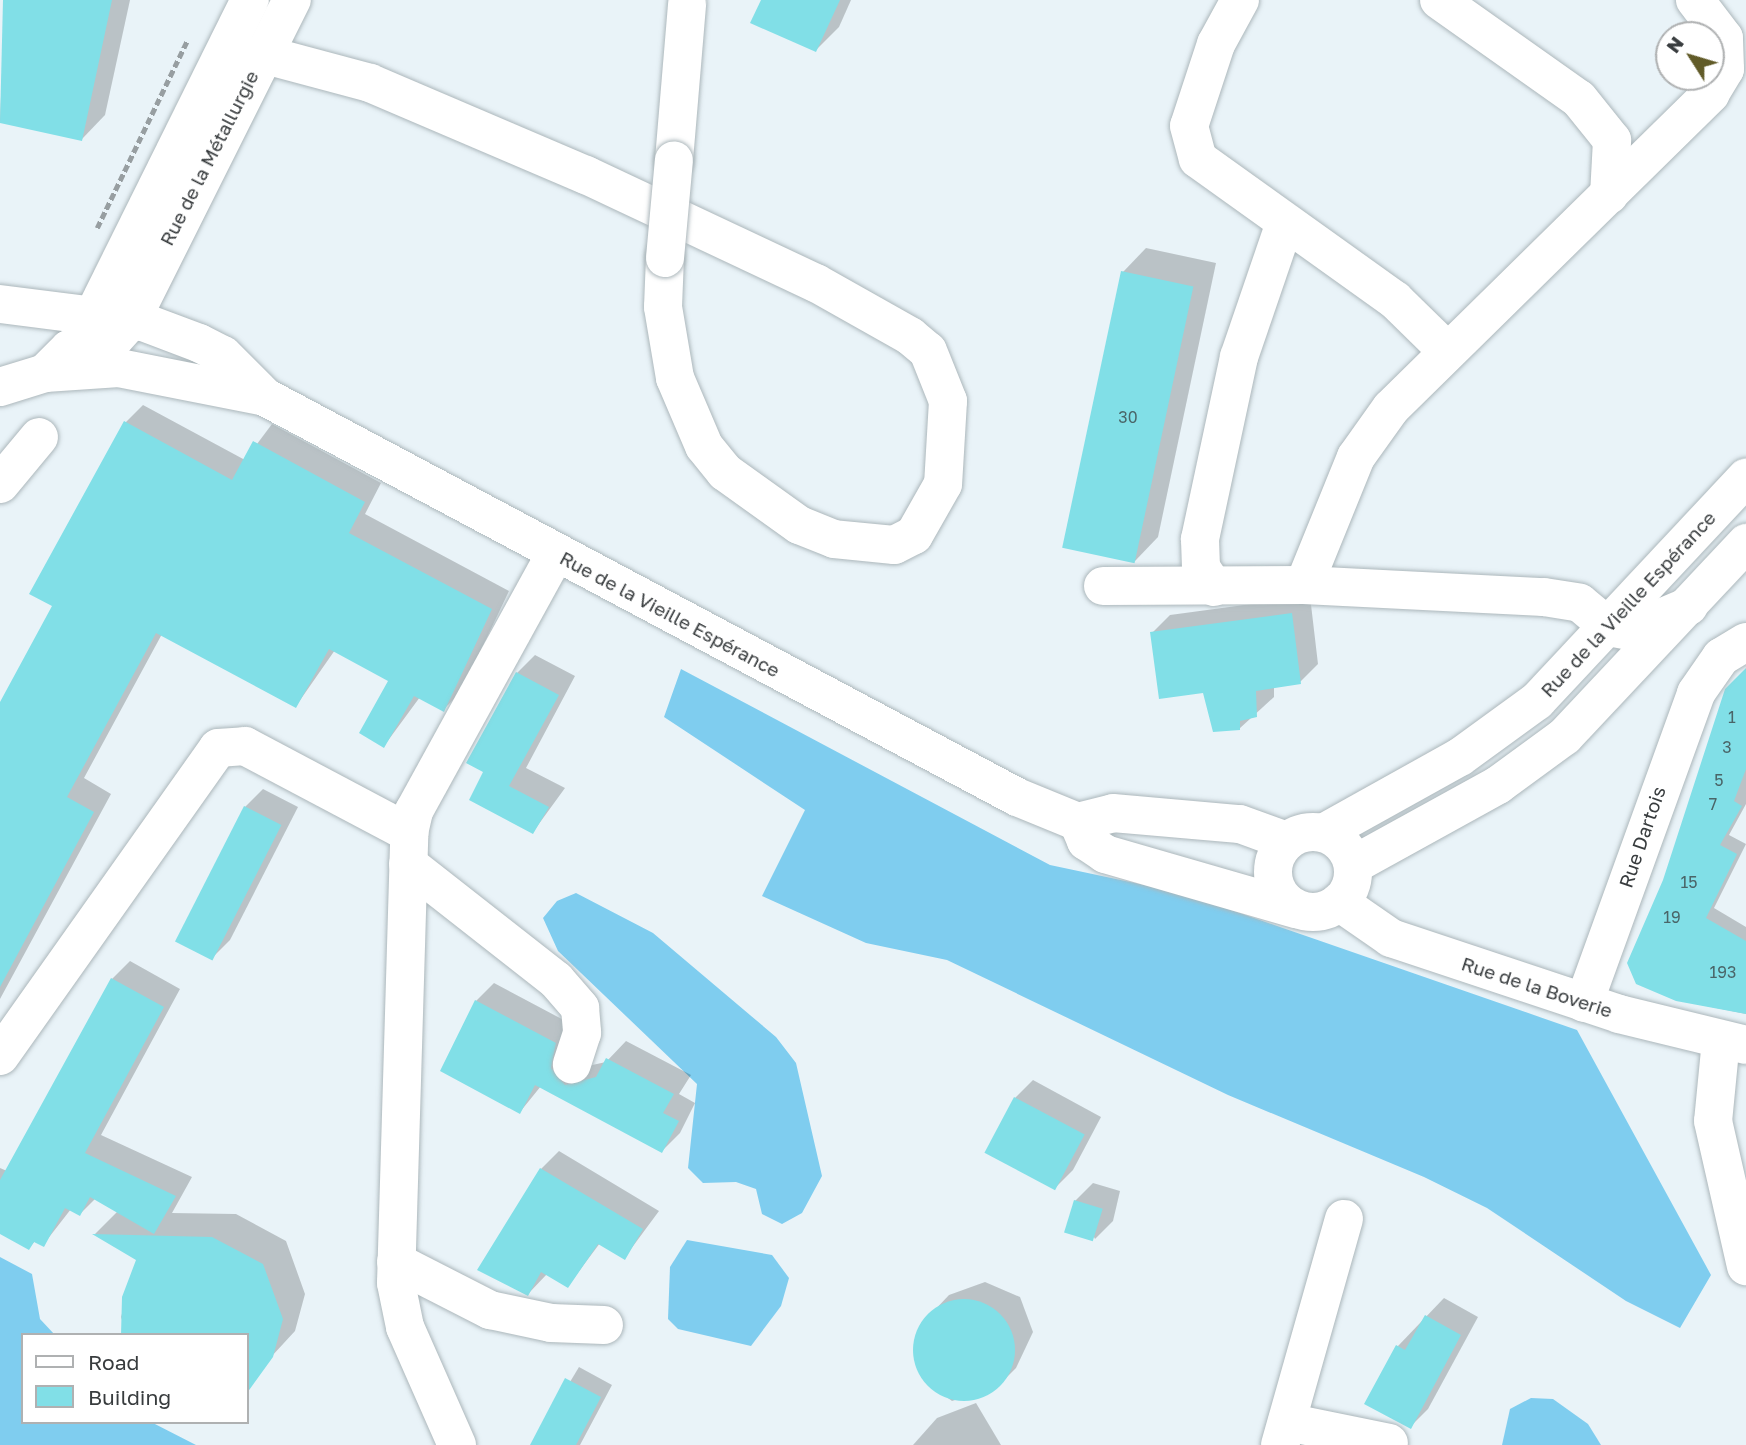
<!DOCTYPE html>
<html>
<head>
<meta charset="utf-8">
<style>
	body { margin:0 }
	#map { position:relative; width:1746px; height:1445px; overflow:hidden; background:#e9f3f8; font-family:"Golos Text",sans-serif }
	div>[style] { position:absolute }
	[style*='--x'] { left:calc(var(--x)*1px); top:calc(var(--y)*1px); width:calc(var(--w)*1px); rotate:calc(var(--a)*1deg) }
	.forest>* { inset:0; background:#7fcdef }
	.shadow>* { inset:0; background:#0003 }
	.building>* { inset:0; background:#81dfe7; transform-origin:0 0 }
	.round { border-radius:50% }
	.path>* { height:4.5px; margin-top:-2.25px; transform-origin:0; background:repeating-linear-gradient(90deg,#979ea1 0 7px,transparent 0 10.5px) }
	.roads { filter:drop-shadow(0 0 2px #acb7bb) drop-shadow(0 0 2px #acb7bb) }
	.minor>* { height:38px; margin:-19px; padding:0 19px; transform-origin:19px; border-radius:19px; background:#fff }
	.minor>.ring { margin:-19px; padding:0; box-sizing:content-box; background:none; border:38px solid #fff; border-radius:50% }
	.bridges { filter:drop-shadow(0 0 2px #acb7bb) drop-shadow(0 0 2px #acb7bb) }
	.minor-bridge>* { height:38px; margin:-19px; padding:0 19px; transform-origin:19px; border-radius:19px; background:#fff }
	span { translate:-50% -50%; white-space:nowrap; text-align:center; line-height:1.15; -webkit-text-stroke:5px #fff; paint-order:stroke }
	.number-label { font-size:16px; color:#4a6568 }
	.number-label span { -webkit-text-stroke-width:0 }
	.street-label { font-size:19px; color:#383c3e }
	.legend { position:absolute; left:21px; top:1333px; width:228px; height:91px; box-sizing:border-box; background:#fff; border:2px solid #afb1b2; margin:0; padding:9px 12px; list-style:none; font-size:21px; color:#383c3e }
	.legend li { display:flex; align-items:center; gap:14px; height:35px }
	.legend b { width:35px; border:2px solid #afb1b2 }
	.north { position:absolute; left:1655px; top:21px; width:70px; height:70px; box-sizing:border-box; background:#fff; border:2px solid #afb1b2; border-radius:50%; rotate:307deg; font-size:19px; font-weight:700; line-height:28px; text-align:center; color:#383c3e }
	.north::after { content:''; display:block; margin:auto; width:24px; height:32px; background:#615b28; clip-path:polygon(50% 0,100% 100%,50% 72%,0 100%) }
</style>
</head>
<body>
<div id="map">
	<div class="forest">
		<div style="clip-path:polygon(681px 669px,1050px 865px,1182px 893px,1577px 1030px,1711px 1275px,1680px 1328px,1626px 1301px,1487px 1208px,1424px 1177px,1228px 1095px,947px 960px,866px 943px,762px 896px,805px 810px,664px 717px)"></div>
		<div style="clip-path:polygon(576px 893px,653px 933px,776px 1037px,796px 1063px,822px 1176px,802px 1213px,782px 1224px,762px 1214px,756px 1189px,736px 1182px,703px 1183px,688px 1168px,697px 1084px,558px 951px,543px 918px,557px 901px)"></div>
		<div style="clip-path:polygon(687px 1240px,772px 1255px,789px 1278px,781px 1306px,751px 1346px,678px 1329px,668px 1319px,670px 1267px)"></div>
		<div style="clip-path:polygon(0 1257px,32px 1274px,40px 1319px,55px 1335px,23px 1335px,23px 1422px,151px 1422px,196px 1445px,0 1445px)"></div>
		<div style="clip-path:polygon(1531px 1398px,1553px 1399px,1588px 1424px,1601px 1445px,1502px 1445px,1510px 1409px)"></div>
	</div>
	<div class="shadow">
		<div style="clip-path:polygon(5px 0,130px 0,105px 115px,82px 139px,0 121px)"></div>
		<div style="clip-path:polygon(763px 0,851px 0,839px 27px,816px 50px)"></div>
		<div style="clip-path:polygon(1146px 248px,1216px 263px,1158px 537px,1135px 561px,1123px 272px)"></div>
		<div style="clip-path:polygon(143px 405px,245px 460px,272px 424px,381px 483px,365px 514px,509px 591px,461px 692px,443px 710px,420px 697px,384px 746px,390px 681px,335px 650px,296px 706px,162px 634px,84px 778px,111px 794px,0 999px,0 706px,54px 605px,125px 423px)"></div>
		<div style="clip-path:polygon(1310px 596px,1318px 664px,1300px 682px,1274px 687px,1274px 697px,1239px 729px,1152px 633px,1170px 615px)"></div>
		<div style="clip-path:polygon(535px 655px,575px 676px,526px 768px,565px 788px,533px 832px,486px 772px,517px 673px)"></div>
		<div style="clip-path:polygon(1746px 677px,1746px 804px,1729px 835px,1746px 844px,1714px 908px,1746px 927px,1746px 1014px,1677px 1000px,1665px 881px)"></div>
		<div style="clip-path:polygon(263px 789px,298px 807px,230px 940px,212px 958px,245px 807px)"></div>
		<div style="clip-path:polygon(130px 961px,180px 989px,101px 1135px,192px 1177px,172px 1213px,236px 1214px,286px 1241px,305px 1294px,295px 1331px,247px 1383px,247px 1335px,127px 1335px,121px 1317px,139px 1259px,95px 1234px,118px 1211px,96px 1198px,80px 1214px,71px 1209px,43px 1245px,35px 1241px,29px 1248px,0 1232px,0 1168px,7px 1171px,112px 979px)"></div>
		<div style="clip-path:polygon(494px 983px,573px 1025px,583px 1067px,606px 1062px,626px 1041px,691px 1075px,679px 1094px,695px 1103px,680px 1133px,662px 1151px,541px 1086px,520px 1112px,476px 1001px)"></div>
		<div style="clip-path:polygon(1033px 1080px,1101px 1117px,1073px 1170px,1055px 1188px,1015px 1098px)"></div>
		<div style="clip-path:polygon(559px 1151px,659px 1211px,625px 1257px,600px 1243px,568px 1286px,547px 1274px,528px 1294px,541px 1169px)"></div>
		<div style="clip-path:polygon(1093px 1183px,1120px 1191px,1113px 1221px,1095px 1239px,1075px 1201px)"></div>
		<div style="clip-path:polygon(985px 1282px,1020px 1297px,1033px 1332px,1016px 1368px,998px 1386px,952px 1401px,928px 1383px,915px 1348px,931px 1314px,949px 1295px)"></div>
		<div style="clip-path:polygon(1444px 1298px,1478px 1317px,1428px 1409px,1410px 1427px,1398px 1346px)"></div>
		<div style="clip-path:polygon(579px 1367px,612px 1385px,580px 1445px,532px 1445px)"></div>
		<div style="clip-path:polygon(976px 1403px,1001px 1445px,913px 1445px,937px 1418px)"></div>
	</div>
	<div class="building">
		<div style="clip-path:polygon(3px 0,112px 0,82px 141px,0 123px)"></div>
		<div style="clip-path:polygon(761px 0,840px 0,816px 52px,750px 23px)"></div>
		<div style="left:1121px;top:271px;width:74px;height:283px;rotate:12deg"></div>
		<div style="clip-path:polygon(124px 421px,232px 480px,253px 441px,365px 502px,349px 533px,492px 609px,444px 712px,414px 696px,384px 748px,359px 733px,388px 681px,329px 649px,296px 708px,156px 633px,67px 797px,94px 812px,0 987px,0 702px,52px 606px,29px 594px)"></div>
		<div style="clip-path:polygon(1292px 613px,1301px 684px,1256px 691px,1257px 717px,1240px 721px,1240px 730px,1213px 732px,1203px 693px,1159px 699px,1150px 632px)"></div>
		<div style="clip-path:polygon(1746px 668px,1746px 769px,1734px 801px,1742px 806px,1720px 845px,1737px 854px,1706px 918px,1746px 941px,1746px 1014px,1676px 1001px,1636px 984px,1627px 963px,1663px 880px,1725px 689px)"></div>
		<div style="clip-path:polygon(516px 672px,559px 695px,509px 786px,549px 807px,533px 834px,469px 800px,483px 772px,466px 763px)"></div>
		<div style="left:244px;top:806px;width:42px;height:152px;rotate:27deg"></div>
		<div style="clip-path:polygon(111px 978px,164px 1007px,85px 1153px,176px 1196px,154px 1234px,90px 1197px,80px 1216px,65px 1208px,44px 1247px,34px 1242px,29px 1250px,0 1234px,0 1180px)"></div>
		<div style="clip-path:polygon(475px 1000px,556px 1043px,551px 1068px,565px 1085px,596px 1077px,606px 1058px,674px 1094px,663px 1113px,679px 1121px,662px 1153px,535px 1085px,520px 1114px,440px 1071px)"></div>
		<div style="left:1014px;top:1097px;width:80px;height:63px;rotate:28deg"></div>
		<div style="clip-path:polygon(540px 1168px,643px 1229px,625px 1260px,598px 1244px,568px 1288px,541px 1272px,528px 1296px,477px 1270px)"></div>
		<div style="left:1074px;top:1200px;width:30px;height:34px;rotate:17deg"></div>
		<div style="clip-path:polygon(92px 1234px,212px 1237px,263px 1264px,283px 1319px,273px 1357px,247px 1393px,247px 1335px,121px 1335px,122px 1297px,136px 1260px)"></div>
		<div class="round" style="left:913px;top:1299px;width:102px;height:102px"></div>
		<div style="clip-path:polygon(1425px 1315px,1461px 1335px,1411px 1429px,1364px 1404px,1396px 1345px,1405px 1350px)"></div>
		<div style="clip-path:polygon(565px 1378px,601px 1397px,576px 1445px,530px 1445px)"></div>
	</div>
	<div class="path">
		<div style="--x:97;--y:228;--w:208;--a:-64.3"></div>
	</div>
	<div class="roads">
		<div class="minor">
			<div style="--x:1240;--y:0;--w:50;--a:118.6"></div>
			<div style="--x:1216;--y:44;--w:86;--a:108.2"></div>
			<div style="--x:1189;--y:126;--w:34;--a:75"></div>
			<div style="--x:1198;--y:159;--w:242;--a:35.6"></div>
			<div style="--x:1395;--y:300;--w:73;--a:44.4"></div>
			<div style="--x:1439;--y:0;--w:171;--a:35.3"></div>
			<div style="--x:1579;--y:99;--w:53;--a:51.2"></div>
			<div style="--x:1612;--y:140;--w:55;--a:93.1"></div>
			<div style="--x:262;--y:54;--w:112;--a:15"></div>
			<div style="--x:370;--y:83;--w:235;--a:23.1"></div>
			<div style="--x:586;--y:175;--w:254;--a:25.2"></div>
			<div style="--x:816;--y:283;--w:108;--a:29.4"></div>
			<div style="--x:910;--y:336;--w:23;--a:40"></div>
			<div style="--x:928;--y:351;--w:54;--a:68.2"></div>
			<div style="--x:948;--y:401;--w:83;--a:93.4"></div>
			<div style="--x:943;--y:484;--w:59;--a:119.6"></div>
			<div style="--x:914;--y:535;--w:22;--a:153"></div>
			<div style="--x:894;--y:545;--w:60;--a:-174.3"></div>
			<div style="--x:834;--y:539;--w:38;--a:-158"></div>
			<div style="--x:799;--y:525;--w:91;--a:-144.4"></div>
			<div style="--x:725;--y:472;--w:33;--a:-129"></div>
			<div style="--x:704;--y:446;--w:74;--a:-113.1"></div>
			<div style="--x:675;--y:378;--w:72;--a:-99.6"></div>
			<div style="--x:663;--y:307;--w:49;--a:-87.7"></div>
			<div style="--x:674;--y:160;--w:157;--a:-85.2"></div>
			<div style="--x:0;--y:304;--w:144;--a:7.2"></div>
			<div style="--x:143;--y:322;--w:60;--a:20.6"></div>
			<div style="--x:199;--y:343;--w:27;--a:27"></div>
			<div style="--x:223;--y:355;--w:59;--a:45"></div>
			<div style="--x:265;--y:397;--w:852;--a:28.01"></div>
			<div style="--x:1017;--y:797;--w:66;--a:22.3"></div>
			<div style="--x:1078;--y:822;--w:36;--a:-14"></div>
			<div style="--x:1113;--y:813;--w:127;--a:5"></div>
			<div style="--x:1240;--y:824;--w:50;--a:19.9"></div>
			<div style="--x:94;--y:314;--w:351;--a:-63.6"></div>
			<div style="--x:45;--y:373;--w:34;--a:-45"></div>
			<div style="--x:69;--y:349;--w:47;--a:-13.4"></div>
			<div style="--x:115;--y:338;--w:25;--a:-48"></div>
			<div style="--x:132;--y:319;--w:357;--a:-63.4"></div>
			<div style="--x:0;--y:387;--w:47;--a:-17.3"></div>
			<div style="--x:45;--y:373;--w:74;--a:-3.9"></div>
			<div style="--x:119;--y:368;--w:149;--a:11.2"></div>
			<div style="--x:0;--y:484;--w:61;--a:-50.3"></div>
			<div style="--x:1304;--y:585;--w:138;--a:-67.9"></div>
			<div style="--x:1356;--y:457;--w:60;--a:-54.5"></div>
			<div style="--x:1391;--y:408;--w:448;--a:-44.5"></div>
			<div style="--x:1710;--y:94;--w:29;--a:-59"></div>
			<div style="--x:1725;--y:69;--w:31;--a:-92"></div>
			<div style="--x:1724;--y:38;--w:48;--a:-127.3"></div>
			<div style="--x:1103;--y:586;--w:201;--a:-0.3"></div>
			<div style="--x:1304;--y:585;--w:240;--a:2.9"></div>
			<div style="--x:1544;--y:597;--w:36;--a:9"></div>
			<div style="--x:1580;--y:603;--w:38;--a:40"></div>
			<div style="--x:1609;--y:627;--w:21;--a:11"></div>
			<div style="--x:1630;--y:631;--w:64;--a:-23"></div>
			<div style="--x:1214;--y:587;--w:23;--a:-124"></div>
			<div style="--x:1201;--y:568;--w:29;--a:-92"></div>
			<div style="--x:1200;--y:539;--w:186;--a:-77.9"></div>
			<div style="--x:1239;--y:357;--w:142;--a:-71.1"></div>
			<div style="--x:1078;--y:822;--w:21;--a:67"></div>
			<div style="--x:1086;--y:841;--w:23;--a:34"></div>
			<div style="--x:1105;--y:854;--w:199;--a:16.1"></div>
			<div class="ring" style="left:1273px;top:832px;width:42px;height:42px"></div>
			<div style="--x:1325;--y:832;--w:154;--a:-29.1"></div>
			<div style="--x:1460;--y:757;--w:95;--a:-36"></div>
			<div style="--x:1537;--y:701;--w:306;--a:-46.9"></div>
			<div style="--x:408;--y:864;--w:188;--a:38.1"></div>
			<div style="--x:556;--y:980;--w:37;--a:49"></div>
			<div style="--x:580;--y:1008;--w:25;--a:85"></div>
			<div style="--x:582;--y:1033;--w:33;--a:108"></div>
			<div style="--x:1353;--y:865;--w:166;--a:-28.9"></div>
			<div style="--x:1498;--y:785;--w:83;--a:-36.2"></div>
			<div style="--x:1565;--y:736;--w:265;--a:-46.8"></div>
			<div style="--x:1339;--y:902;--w:63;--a:34.7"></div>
			<div style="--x:1391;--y:938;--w:240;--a:18.4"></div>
			<div style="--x:1619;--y:1014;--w:131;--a:13.7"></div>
			<div style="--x:1584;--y:1003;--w:330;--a:-70.1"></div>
			<div style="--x:1696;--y:693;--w:44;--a:-55.2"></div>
			<div style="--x:1721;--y:657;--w:29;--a:-31"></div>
			<div style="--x:1721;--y:1040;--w:81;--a:95.6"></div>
			<div style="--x:1713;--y:1121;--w:149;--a:77.2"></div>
			<div style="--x:0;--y:1056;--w:377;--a:-54.7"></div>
			<div style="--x:218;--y:748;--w:27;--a:-4"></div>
			<div style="--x:245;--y:746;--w:186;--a:27.9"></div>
			<div style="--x:396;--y:1262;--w:106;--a:27.1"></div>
			<div style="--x:490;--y:1310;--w:62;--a:12"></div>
			<div style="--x:551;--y:1323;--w:53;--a:2.2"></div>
			<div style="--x:1287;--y:1422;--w:104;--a:11.6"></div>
			<div style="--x:457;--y:1445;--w:129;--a:-113.8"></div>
			<div style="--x:405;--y:1327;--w:45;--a:-101.6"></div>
			<div style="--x:396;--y:1283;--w:450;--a:-88.3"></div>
			<div style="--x:409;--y:833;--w:23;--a:-77"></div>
			<div style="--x:414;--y:811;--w:294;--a:-61.2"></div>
			<div style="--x:1280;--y:1445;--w:235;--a:-74.2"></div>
		</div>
	</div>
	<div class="bridges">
		<div class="minor-bridge">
			<div style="--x:665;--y:258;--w:98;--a:-84.8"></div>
		</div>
	</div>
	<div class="number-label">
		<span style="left:1128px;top:417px">30</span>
		<span style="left:1732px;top:717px">1</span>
		<span style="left:1727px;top:747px">3</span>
		<span style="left:1719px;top:780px">5</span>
		<span style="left:1713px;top:804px">7</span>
		<span style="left:1689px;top:882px">15</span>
		<span style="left:1672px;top:917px">19</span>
		<span style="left:1723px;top:972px">193</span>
	</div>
	<div class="street-label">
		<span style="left:209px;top:158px;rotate:-63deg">Rue de la Métallurgie</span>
		<span style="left:1628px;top:604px;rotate:-47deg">Rue de la Vieille Espérance</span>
		<span style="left:670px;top:614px;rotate:28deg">Rue de la Vieille Espérance</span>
		<span style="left:1642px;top:837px;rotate:-71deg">Rue Dartois</span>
		<span style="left:1537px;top:987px;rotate:18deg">Rue de la Boverie</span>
	</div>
	<ul class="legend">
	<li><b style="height:9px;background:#fff"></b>Road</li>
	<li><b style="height:19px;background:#81dfe7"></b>Building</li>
	</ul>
	<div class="north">N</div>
</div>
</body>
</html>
